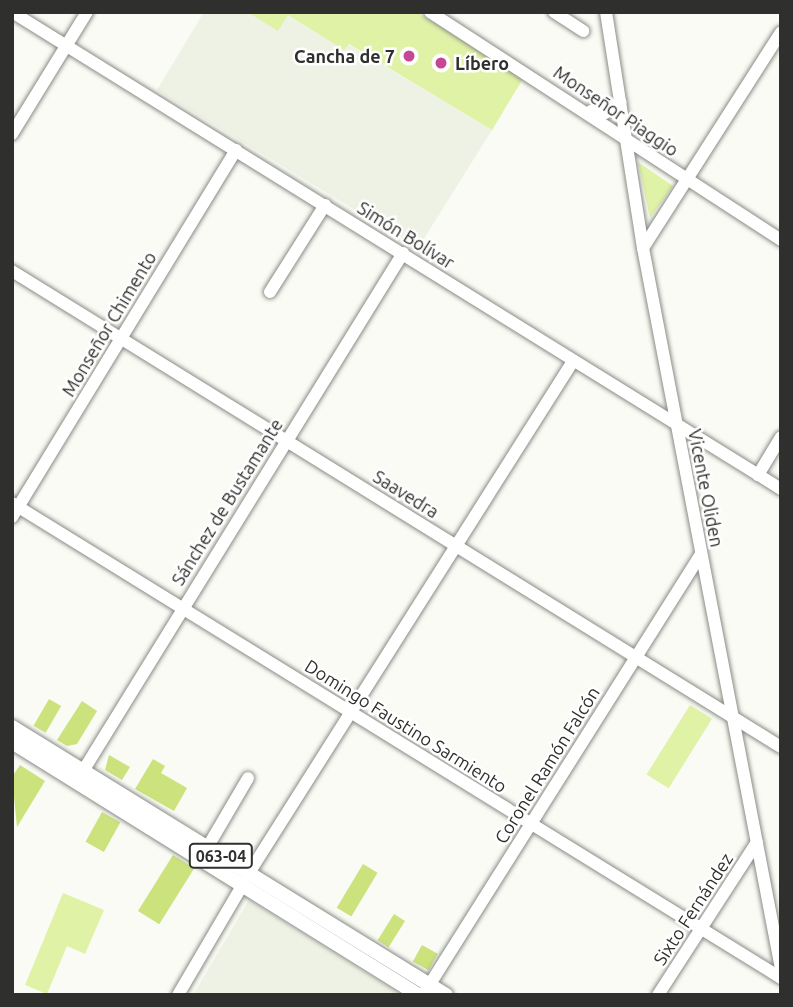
<!DOCTYPE html>
<html>
<head>
<meta charset="utf-8">
<style>
	body { margin:0 }
	#map { position:relative; width:793px; height:1007px; overflow:hidden; background:#f9fbf4; font-family:Ubuntu,sans-serif }
	div>[style] { position:absolute }
	[style*='--x'] { left:calc(var(--x)*1px); top:calc(var(--y)*1px); width:calc(var(--w)*1px); rotate:calc(var(--a)*1deg) }
	.built>* { inset:0; background:#eef2e4 }
	.green>* { inset:0; background:#e0f2a6; transform-origin:0 0 }
	.building>* { inset:0; background:#cce27d; transform-origin:0 0 }
	.roads { filter:drop-shadow(0 0 2px #8a8c86) drop-shadow(0 0 2px #8a8c86) }
	.minor>* { height:12px; margin:-6px; padding:0 6px; transform-origin:6px; border-radius:6px; background:#fff }
	.major>* { height:14px; margin:-7px; padding:0 7px; transform-origin:7px; border-radius:7px; background:#fff }
	.dots>* { width:19px; height:19px; translate:-50% -50%; box-sizing:border-box; border:4px solid #fff; border-radius:50% }
	span { translate:-50% -50%; white-space:nowrap; text-align:center; line-height:1.15; -webkit-text-stroke:5px #fff; paint-order:stroke }
	.shield-label span { padding:2px 5px; background:#fff; border:2px solid; border-radius:5px; -webkit-text-stroke-width:0 }
	.shield-label { font-size:16px; color:#2f302d; font-weight:700 }
	.poi-label { font-size:18px; color:#2f302d; font-weight:700 }
	.right { translate:-100% -50%; text-align:right }
	.left { translate:0 -50%; text-align:left }
	.street-label { font-size:18px; color:#2f302d }
	.frame { position:absolute; inset:0; border:14px solid #2f302d; pointer-events:none }
</style>
</head>
<body>
<div id="map">
	<div class="built">
		<div style="clip-path:polygon(204px 12px,246px 12px,278px 30px,288px 15px,343px 49px,348px 44px,492px 130px,418px 248px,157px 90px)"></div>
		<div style="clip-path:polygon(249px 900px,401px 995px,193px 995px)"></div>
	</div>
	<div class="green">
		<div style="clip-path:polygon(247px 12px,416px 12px,524px 77px,492px 130px,349px 44px,344px 50px,288px 15px,278px 31px)"></div>
		<div style="clip-path:polygon(638px 162px,673px 186px,650px 218px)"></div>
		<div style="left:690px;top:705px;width:26px;height:82px;rotate:32deg"></div>
		<div style="clip-path:polygon(63px 893px,104px 910px,85px 954px,67px 946px,47px 994px,25px 985px)"></div>
	</div>
	<div class="building">
		<div style="left:49px;top:699px;width:14px;height:31px;rotate:30deg"></div>
		<div style="clip-path:polygon(82px 701px,97px 711px,77px 744px,67px 746px,57px 740px)"></div>
		<div style="clip-path:polygon(109px 755px,130px 767px,122px 780px,105px 770px)"></div>
		<div style="clip-path:polygon(153px 759px,165px 766px,161px 773px,187px 788px,174px 811px,135px 789px)"></div>
		<div style="clip-path:polygon(20px 765px,45px 781px,17px 827px,12px 777px)"></div>
		<div style="left:102px;top:812px;width:21px;height:34px;rotate:29deg"></div>
		<div style="left:173px;top:855px;width:25px;height:66px;rotate:32deg"></div>
		<div style="left:363px;top:864px;width:17px;height:51px;rotate:31deg"></div>
		<div style="left:394px;top:914px;width:13px;height:31px;rotate:32deg"></div>
		<div style="left:422px;top:945px;width:18px;height:19px;rotate:29deg"></div>
	</div>
	<div class="roads">
		<div class="minor">
			<div style="--x:12;--y:12;--w:905;--a:31.81"></div>
			<div style="--x:430;--y:12;--w:419;--a:33"></div>
			<div style="--x:554;--y:12;--w:35;--a:33"></div>
			<div style="--x:606;--y:12;--w:239;--a:81.1"></div>
			<div style="--x:643;--y:248;--w:734;--a:79.16"></div>
			<div style="--x:591;--y:111;--w:14;--a:8"></div>
			<div style="--x:605;--y:113;--w:19;--a:-35"></div>
			<div style="--x:12;--y:134;--w:143;--a:-58.4"></div>
			<div style="--x:643;--y:248;--w:256;--a:-57.4"></div>
			<div style="--x:12;--y:271;--w:904;--a:31.76"></div>
			<div style="--x:270;--y:292;--w:103;--a:-57.7"></div>
			<div style="--x:758;--y:475;--w:44;--a:-58.8"></div>
			<div style="--x:12;--y:503;--w:904;--a:31.7"></div>
			<div style="--x:12;--y:517;--w:430;--a:-58.6"></div>
			<div style="--x:83;--y:771;--w:609;--a:-58.29"></div>
			<div style="--x:207;--y:848;--w:81;--a:-59.6"></div>
			<div style="--x:249;--y:873;--w:606;--a:-57.67"></div>
			<div style="--x:425;--y:992;--w:518;--a:-57.78"></div>
			<div style="--x:178;--y:995;--w:129;--a:-59.6"></div>
			<div style="--x:658;--y:995;--w:182;--a:-57.1"></div>
		</div>
		<div class="major">
			<div style="--x:12;--y:727;--w:510;--a:31.7"></div>
			<div style="--x:12;--y:742;--w:479;--a:31.9"></div>
		</div>
	</div>
	<div class="dots">
		<div style="left:409px;top:56px;background:#c64793"></div>
		<div style="left:441px;top:63px;background:#c64793"></div>
	</div>
	<div class="shield-label">
		<span style="left:221px;top:856px">063-04</span>
	</div>
	<div class="poi-label">
		<span class="right" style="left:395px;top:56px">Cancha de 7</span>
		<span class="left" style="left:455px;top:63px">Líbero</span>
	</div>
	<div class="street-label">
		<span style="left:616px;top:111px;rotate:34deg">Monseñor Piaggio</span>
		<span style="left:406px;top:235px;rotate:32deg">Simón Bolívar</span>
		<span style="left:109px;top:324px;rotate:-59deg">Monseñor Chimento</span>
		<span style="left:706px;top:488px;rotate:79deg">Vicente Oliden</span>
		<span style="left:406px;top:494px;rotate:32deg">Saavedra</span>
		<span style="left:227px;top:502px;rotate:-58deg">Sánchez de Bustamante</span>
		<span style="left:406px;top:726px;rotate:32deg">Domingo Faustino Sarmiento</span>
		<span style="left:547px;top:765px;rotate:-58deg">Coronel Ramón Falcón</span>
		<span style="left:693px;top:909px;rotate:-57deg">Sixto Fernández</span>
	</div>
	<div class="frame"></div>
</div>
</body>
</html>
